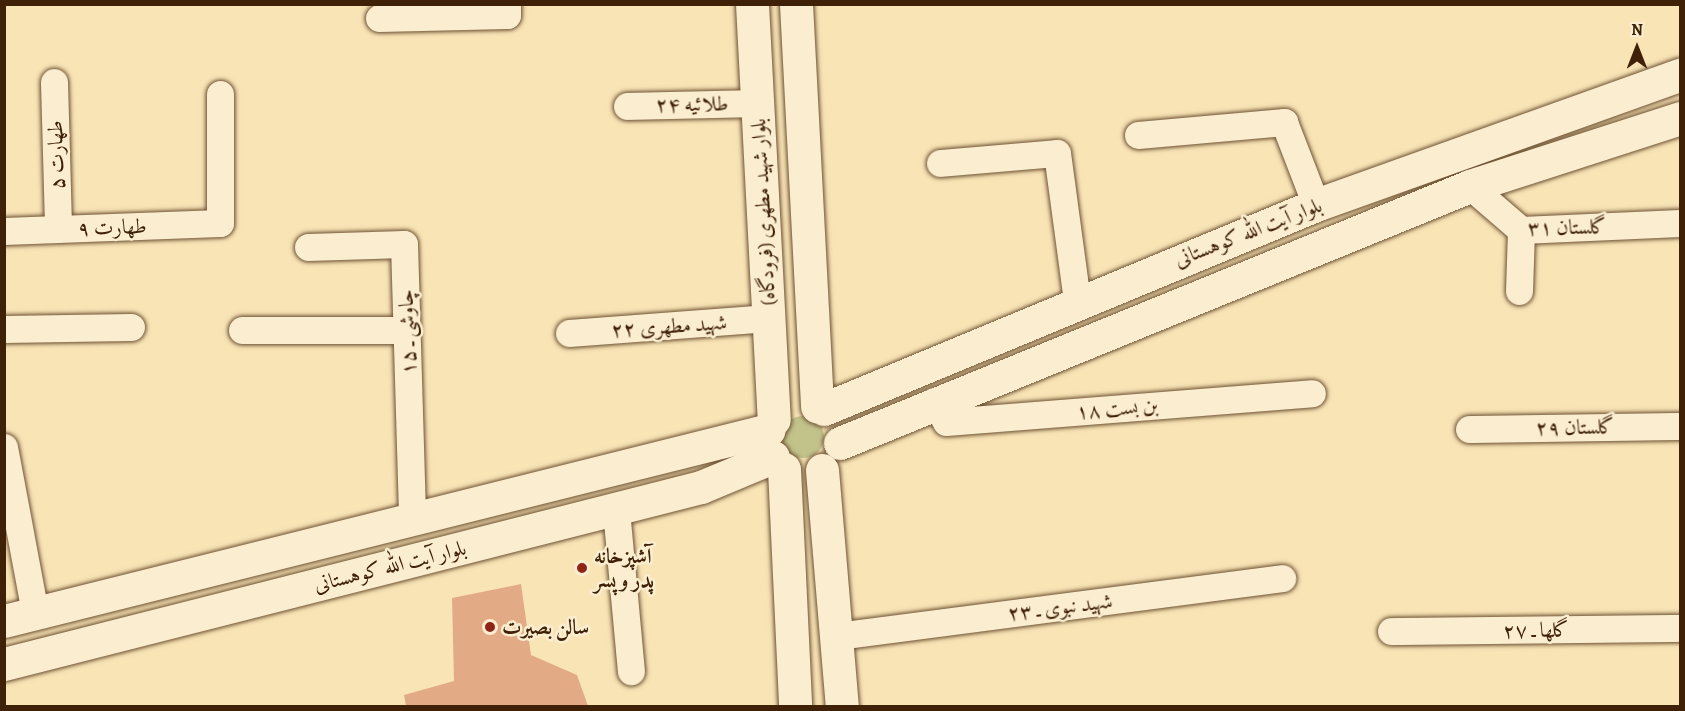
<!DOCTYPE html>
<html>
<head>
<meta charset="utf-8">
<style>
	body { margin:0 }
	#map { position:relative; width:1685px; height:711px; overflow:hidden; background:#f9e4b6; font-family:Alegreya,Amiri,serif }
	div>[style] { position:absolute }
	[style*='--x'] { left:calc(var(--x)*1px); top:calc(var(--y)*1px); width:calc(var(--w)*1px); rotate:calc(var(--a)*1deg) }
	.green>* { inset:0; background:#c2c38b }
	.round { border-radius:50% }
	.building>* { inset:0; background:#e3ab85 }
	.roads { filter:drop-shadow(0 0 2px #6d5233) drop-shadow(0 0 2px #6d5233) }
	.street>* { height:27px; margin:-13.5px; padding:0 13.5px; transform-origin:13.5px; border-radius:13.5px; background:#fbedd0 }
	.secondary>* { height:33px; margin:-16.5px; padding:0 16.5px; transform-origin:16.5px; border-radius:16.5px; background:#fbedd0 }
	.dots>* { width:16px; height:16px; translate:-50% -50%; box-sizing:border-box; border:3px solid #fbedd0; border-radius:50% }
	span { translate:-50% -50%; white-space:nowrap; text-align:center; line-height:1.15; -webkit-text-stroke:5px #fbedd0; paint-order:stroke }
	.street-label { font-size:21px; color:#3e2107 }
	.poi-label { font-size:21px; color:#3e2107; font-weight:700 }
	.left { translate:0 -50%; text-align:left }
	.frame { position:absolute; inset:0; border:6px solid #3e2107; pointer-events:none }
	.north { position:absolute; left:1607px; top:18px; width:60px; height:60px; -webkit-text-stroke:4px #fbedd0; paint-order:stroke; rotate:0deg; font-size:16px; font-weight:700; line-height:24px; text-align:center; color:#3e2107 }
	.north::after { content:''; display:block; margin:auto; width:21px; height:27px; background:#3e2107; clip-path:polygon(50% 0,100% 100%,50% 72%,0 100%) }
</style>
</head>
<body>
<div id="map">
	<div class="green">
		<div class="round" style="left:782px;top:416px;width:42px;height:42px"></div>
	</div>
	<div class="building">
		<div style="clip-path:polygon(521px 584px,531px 655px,577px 675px,588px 706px,406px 706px,404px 695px,454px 681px,452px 598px)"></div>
	</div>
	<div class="roads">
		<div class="street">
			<div style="--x:379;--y:18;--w:128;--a:-1.3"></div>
			<div style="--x:507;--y:15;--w:11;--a:-90"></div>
			<div style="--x:54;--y:82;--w:147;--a:88.4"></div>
			<div style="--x:627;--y:106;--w:130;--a:-1.3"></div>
			<div style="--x:1138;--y:135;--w:147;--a:-5.1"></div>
			<div style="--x:1284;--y:122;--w:89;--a:68.9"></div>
			<div style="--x:940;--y:163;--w:117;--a:-4.9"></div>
			<div style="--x:1057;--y:153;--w:148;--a:82.3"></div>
			<div style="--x:1470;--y:186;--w:67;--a:40.8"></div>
			<div style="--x:1521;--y:230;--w:159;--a:-2.5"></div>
			<div style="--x:4;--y:231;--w:216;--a:-2.1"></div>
			<div style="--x:220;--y:223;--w:129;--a:-90"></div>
			<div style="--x:308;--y:247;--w:96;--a:-1.8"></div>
			<div style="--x:404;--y:244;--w:274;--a:88.3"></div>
			<div style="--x:1519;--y:291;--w:61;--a:-88.1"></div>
			<div style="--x:4;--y:329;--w:127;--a:-0.9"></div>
			<div style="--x:242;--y:330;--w:165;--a:0"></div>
			<div style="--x:569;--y:333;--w:200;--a:-4.3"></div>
			<div style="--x:934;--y:401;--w:24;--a:60"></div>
			<div style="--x:946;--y:422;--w:367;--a:-4.5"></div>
			<div style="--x:1469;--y:429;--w:211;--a:-0.8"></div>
			<div style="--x:4;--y:447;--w:169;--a:79.4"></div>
			<div style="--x:616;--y:510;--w:162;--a:84.7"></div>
			<div style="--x:1391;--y:631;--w:289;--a:-0.6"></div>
			<div style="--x:837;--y:636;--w:449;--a:-7.4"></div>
		</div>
		<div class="secondary">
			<div style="--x:752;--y:4;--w:416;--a:87"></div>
			<div style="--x:796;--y:4;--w:403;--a:87"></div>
			<div style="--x:824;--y:409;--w:533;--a:-22.52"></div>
			<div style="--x:1316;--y:205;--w:387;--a:-19.7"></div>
			<div style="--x:840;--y:443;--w:680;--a:-22.19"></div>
			<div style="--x:1470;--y:186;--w:221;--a:-17.9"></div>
			<div style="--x:784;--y:469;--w:237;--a:87.3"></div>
			<div style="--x:822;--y:470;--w:237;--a:85.2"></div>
			<div style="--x:4;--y:621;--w:788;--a:-14.02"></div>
			<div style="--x:4;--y:664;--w:719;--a:-14.25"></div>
			<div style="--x:701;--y:487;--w:78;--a:-22.6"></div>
		</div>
	</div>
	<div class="dots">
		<div style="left:582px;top:568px;background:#8f2418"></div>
		<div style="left:490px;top:627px;background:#8f2418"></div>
	</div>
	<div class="street-label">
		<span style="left:692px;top:104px;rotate:-1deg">طلائیه ۲۴</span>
		<span style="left:56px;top:155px;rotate:-92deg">طهارت ۵</span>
		<span style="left:763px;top:212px;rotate:-93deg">بلوار شهید مطهری (فرودگاه)</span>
		<span style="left:112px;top:227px;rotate:-2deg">طهارت ۹</span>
		<span style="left:1567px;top:227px;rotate:-1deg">گلستان ۳۱</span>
		<span style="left:1248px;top:232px;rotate:-21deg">بلوار آیت الله کوهستانی</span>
		<span style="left:669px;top:326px;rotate:-4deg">شهید مطهری ۲۲</span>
		<span style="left:407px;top:332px;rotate:-92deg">چاوشی ـ ۱۵</span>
		<span style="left:1117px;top:408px;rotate:-5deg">بن بست ۱۸</span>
		<span style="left:1575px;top:427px;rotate:-1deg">گلستان ۲۹</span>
		<span style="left:390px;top:566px;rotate:-14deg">بلوار آیت الله کوهستانی</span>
		<span style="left:1060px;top:607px;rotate:-7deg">شهید نبوی ـ ۲۳</span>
		<span style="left:1536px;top:630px;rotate:-1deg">گلها ـ ۲۷</span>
	</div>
	<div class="poi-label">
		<span class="left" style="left:594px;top:568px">آشپزخانه<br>پدر و پسر</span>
		<span class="left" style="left:502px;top:627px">سالن بصیرت</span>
	</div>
	<div class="frame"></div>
	<div class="north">N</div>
</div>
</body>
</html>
